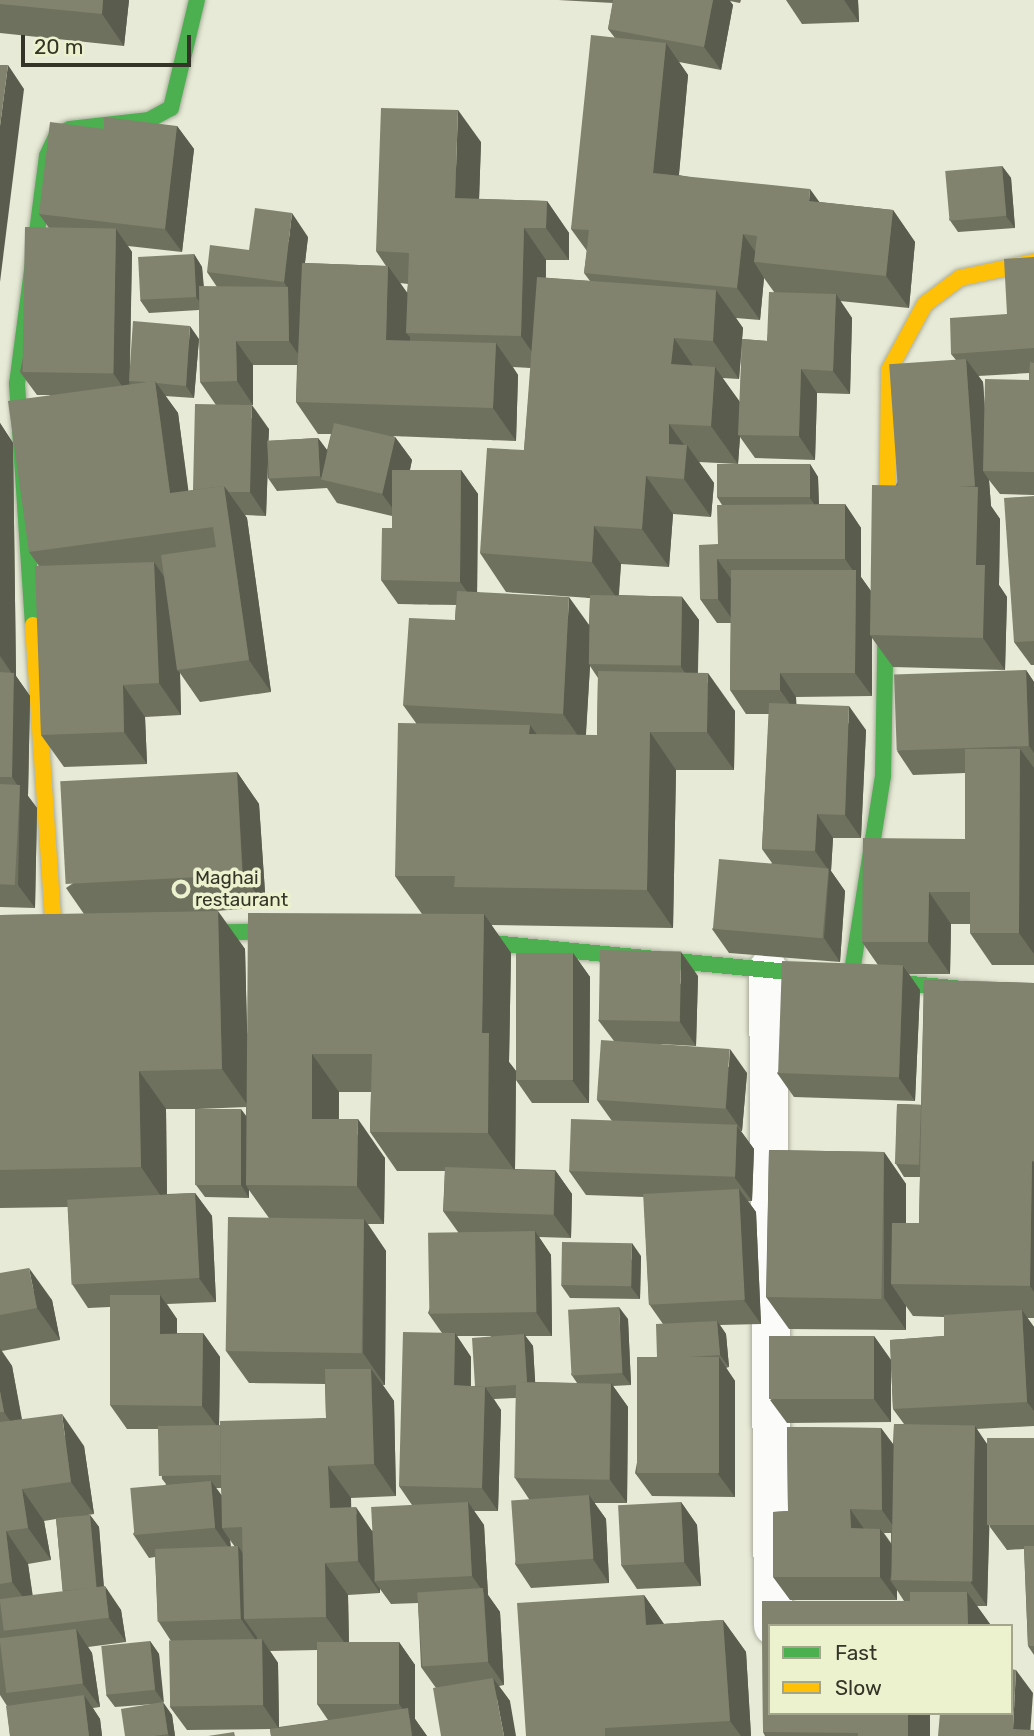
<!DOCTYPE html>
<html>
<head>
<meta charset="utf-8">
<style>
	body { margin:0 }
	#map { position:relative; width:1034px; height:1736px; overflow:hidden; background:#e7ead6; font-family:Rubik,sans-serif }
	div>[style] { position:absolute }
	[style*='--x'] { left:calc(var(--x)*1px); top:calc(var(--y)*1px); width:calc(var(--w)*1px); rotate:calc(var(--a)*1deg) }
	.roads { filter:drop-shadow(0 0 2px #a8ab9b) drop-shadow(0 0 2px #a8ab9b) }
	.street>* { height:38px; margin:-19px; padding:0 19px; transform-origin:19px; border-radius:19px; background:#fbfcf9 }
	.fast>* { height:16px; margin:-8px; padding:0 8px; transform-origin:8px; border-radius:8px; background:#4caf50 }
	.slow>* { height:16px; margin:-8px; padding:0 8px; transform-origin:8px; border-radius:8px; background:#ffc107 }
	.wall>* { inset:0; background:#6f715f }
	.shaded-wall>* { inset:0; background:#5a5c4d; transform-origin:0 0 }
	.building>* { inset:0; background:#81836e; transform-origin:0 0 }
	.dots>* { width:19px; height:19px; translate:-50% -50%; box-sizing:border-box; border:4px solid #edf2ce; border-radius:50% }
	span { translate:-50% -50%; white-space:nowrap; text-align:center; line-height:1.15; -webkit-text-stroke:7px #edf2ce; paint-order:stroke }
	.poi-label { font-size:19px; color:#343528 }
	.left { translate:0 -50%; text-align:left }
	.legend { position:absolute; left:768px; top:1624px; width:245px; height:91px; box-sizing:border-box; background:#edf2ce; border:2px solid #a3a68c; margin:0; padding:9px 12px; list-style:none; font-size:21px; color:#343528 }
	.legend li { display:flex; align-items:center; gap:14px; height:35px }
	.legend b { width:35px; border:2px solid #a3a68c }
	.scale { position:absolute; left:21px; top:35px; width:170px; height:32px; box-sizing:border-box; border:4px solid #343528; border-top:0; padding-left:9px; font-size:21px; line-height:24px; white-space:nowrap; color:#343528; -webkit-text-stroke:5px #edf2ce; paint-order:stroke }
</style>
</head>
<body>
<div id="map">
	<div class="roads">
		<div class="street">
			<div style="--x:768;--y:969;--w:657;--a:89.56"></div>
		</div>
		<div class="fast">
			<div style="--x:33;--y:625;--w:242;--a:-93.8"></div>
			<div style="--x:17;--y:384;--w:230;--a:-82.5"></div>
			<div style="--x:47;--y:156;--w:23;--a:-65"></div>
			<div style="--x:57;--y:135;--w:14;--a:-25"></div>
			<div style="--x:70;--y:129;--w:80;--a:-6.5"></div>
			<div style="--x:149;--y:120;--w:25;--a:-29"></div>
			<div style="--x:171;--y:108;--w:111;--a:-76.5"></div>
			<div style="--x:182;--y:933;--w:118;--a:-1"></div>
			<div style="--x:451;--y:939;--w:586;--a:5.58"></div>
			<div style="--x:851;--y:978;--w:205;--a:-81"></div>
			<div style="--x:883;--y:776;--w:171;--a:-89"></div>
		</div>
		<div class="slow">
			<div style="--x:887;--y:538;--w:168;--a:-89.3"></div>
			<div style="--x:889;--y:370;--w:75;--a:-61.4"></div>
			<div style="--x:925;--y:304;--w:44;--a:-36.6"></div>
			<div style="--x:960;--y:278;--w:76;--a:-12.2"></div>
			<div style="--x:33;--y:625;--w:312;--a:86.1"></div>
		</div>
	</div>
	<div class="wall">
		<div style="clip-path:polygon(0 0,129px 0,124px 46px,0 33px)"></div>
		<div style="clip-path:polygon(evenodd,558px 0,741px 0,740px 3px,730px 1px,733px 5px,721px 70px,679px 62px,688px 75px,679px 175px,820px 202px,893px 210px,915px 242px,909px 308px,840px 301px,852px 318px,850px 394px,817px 393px,815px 460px,755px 458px,740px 437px,738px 464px,699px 462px,714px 483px,711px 517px,673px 514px,669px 567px,621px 564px,619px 595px,682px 597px,699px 620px,698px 673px,735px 711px,734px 770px,676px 770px,673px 928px,491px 925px,511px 953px,509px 1062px,516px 1071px,573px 953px,590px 977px,589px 1103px,532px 1103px,516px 1080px,516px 1076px,515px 1169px,555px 1170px,572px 1194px,571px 1238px,539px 1237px,551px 1255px,552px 1336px,525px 1336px,533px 1346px,535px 1382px,577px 1383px,571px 1374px,628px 1319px,631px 1385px,613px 1386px,628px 1407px,627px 1503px,594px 1503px,606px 1519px,609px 1583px,531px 1588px,515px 1564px,529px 1499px,515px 1478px,516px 1398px,494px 1399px,501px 1410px,498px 1511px,474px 1511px,484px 1525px,488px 1595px,500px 1612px,504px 1685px,499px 1686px,510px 1701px,436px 1688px,421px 1667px,418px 1603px,391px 1604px,380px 1589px,380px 1593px,348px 1595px,349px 1642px,399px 1642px,415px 1665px,415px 1719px,427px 1736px,271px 1736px,270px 1729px,187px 1730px,170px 1707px,171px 1641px,158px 1621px,155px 1557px,149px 1558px,133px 1534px,166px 1484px,162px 1479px,158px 1429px,127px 1429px,110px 1405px,110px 1307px,88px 1308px,72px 1284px,68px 1207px,0 1208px,0 915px,84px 914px,66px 888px,237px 772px,259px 804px,266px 907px,216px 911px,245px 949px,247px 1033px,422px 914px,395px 876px,416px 723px,403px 705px,455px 620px,456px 605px,398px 604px,381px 580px,392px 528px,392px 516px,337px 503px,327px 488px,277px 491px,268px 478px,268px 463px,266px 516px,245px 515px,247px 518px,271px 692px,200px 702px,180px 673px,181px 715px,145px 717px,147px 764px,64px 767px,41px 735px,39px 566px,29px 552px,50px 395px,37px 395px,20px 372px,49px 228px,39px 214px,104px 129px,177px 126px,194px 149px,182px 252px,128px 246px,132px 252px,130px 367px,199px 339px,194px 398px,165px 396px,178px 413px,188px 491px,193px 490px,216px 405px,200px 382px,199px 310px,149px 313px,140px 300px,194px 254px,202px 267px,204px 287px,217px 287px,207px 272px,249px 250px,308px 237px,305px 263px,386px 266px,376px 251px,481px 142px,479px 199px,547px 201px,569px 233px,569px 260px,546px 260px,546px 278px,590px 281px,584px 273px,587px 251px,571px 229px,615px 38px,608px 29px,613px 3px,558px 0,764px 278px,774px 292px,767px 341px,742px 339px,743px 328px,736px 318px,760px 320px,764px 278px,558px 0,400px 283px,408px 284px,407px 293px,400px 283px,558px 0,742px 344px,740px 402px,722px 378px,739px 379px,742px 344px,558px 0,253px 365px,297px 365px,296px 402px,318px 434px,331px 434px,327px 450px,318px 438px,268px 441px,269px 429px,230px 405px,253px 405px,253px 365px,558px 0,513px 367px,531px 368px,524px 450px,480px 553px,506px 592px,590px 598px,589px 625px,477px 592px,478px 494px,461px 470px,410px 470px,412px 460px,395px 437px,393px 436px,516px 441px,518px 375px,513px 367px,558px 0,590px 666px,598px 678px,597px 735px,586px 735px,590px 666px,558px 0,339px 1092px,371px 1092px,370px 1132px,397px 1171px,445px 1171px,443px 1211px,458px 1232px,428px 1313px,442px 1333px,399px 1486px,412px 1505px,372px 1531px,351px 1508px,351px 1498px,396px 1496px,394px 1401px,383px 1385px,385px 1385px,386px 1251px,368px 1224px,384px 1224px,385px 1158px,339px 1119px,339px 1092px,558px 0,246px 1107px,246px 1116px,198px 1109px,246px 1107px,558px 0,166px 1109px,195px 1109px,196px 1185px,205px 1197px,249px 1198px,249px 1190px,269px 1218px,226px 1351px,249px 1383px,325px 1384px,326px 1418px,219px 1425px,220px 1357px,203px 1333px,177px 1333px,177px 1319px,167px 1304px,216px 1302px,212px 1216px,195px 1193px,167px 1194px,166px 1109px,558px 0,457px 1336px,491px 1336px,475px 1386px,471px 1386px,471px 1357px,457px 1336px,558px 0,216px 1488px,221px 1488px,222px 1496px,216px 1488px,558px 0,230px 1540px,235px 1547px,231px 1547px,230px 1540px,558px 0,317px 1650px,317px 1704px,328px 1720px,279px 1727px,278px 1663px,270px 1651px,317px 1650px)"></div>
		<div style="clip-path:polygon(786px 0,858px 0,859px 22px,802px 24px)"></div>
		<div style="clip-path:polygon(1002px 166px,1011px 178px,1015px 228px,958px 232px,949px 219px)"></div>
		<div style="clip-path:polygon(evenodd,1034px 257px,1034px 495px,1000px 494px,989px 480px,991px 506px,1000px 519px,999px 585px,1007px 597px,1005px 670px,893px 667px,872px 638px,872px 696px,796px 697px,796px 704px,866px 730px,861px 838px,833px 838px,831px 871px,845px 891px,840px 962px,729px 953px,712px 929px,772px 863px,762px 849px,769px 714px,746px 714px,730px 690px,731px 623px,717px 623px,700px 599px,718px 544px,722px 505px,717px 497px,810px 464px,818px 477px,819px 504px,845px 504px,861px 528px,861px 577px,871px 591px,896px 485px,956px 360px,951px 354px,1007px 314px,1034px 257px,1029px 373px,1029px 380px,985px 409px,983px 382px,978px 376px,1029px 373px)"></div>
		<div style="clip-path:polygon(0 423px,13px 443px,16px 676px,30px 696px,28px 796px,37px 808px,35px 908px,0 907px)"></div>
		<div style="clip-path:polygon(1034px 496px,1034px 665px,1031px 665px,1014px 642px)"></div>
		<div style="clip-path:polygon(1026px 670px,1034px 682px,1034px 965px,992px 965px,970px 933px,970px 924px,951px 924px,950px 974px,909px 974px,920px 990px,915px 1101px,794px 1097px,777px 1073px,878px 965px,862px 942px,965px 839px,965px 773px,913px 775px,897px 751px)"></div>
		<div style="clip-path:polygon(698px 976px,696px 1046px,659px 1044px,747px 1073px,742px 1131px,741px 1131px,754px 1149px,752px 1201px,748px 1201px,756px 1212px,761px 1324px,720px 1325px,726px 1334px,729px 1367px,726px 1368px,735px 1381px,735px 1497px,652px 1496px,635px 1473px,663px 1324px,649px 1304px,644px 1197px,586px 1195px,569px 1171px,612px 1121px,597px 1100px,614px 1041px,598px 1020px)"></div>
		<div style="clip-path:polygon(evenodd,924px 980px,1034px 983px,1034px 1318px,1027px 1318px,1034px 1327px,1034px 1426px,976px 1429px,987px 1444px,987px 1440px,1034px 1438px,1034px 1655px,1028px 1646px,1024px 1549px,1007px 1550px,990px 1527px,990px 1509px,987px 1606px,977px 1606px,990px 1624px,990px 1626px,770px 1626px,770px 1713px,930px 1713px,930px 1736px,765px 1736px,763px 1732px,762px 1601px,904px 1601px,897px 1590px,897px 1600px,790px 1600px,773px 1577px,773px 1512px,788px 1511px,787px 1427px,881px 1428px,893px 1444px,894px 1424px,904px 1424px,893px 1409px,890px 1340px,944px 1336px,944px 1317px,913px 1316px,906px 1306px,906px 1330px,789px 1329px,766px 1297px,769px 1150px,884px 1152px,906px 1184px,906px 1223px,919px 1223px,920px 1177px,904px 1177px,896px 1164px,897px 1104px,921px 1105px,924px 980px,884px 1533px,891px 1533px,891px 1543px,884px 1533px)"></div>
		<div style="clip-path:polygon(641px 1256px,640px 1299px,570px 1298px,561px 1285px)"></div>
		<div style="clip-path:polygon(evenodd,0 1271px,0 1273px,52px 1300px,60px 1340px,2px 1351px,12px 1366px,22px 1419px,84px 1446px,94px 1514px,88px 1515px,90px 1515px,99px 1527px,104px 1587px,121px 1610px,126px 1642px,88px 1647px,92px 1653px,100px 1707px,93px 1708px,100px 1719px,102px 1736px,10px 1736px,7px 1706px,0 1695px,0 1271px,56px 1519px,63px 1592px,33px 1597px,28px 1564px,51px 1560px,44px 1521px,56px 1519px)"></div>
		<div style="clip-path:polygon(874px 1336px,891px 1360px,891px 1422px,787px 1423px,770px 1400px)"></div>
		<div style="clip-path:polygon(681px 1502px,697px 1525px,701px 1586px,637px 1589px,621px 1565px)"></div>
		<div style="clip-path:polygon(644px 1595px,664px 1624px,723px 1620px,746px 1652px,751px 1736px,526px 1736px)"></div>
		<div style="clip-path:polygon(150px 1641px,159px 1654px,163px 1703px,172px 1715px,175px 1736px,125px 1736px,154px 1704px,115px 1707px,106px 1695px)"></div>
	</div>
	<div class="shaded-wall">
		<div style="clip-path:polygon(103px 0,129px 0,124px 46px,102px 14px)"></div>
		<div style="clip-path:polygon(713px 0,729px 0,733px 5px,721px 70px,704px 47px)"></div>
		<div style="clip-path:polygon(844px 0,858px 0,859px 22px)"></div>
		<div style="clip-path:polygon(666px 43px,688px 75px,676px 205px,653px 173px)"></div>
		<div style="clip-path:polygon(8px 65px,24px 89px,0 282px,0 126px)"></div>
		<div style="clip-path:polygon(458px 110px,481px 142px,478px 230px,455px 198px)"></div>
		<div style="clip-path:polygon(177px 126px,194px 149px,182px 252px,165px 229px)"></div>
		<div style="clip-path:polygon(1002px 166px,1011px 178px,1015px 228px,1006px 216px)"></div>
		<div style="clip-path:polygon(810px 189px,833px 221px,809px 201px)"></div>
		<div style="clip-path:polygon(547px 201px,569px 233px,569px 260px,546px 228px)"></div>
		<div style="clip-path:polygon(893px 210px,915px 242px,909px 308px,886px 276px)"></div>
		<div style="clip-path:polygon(292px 213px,308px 237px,300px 304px,306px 365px,289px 341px,288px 289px,284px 282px)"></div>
		<div style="clip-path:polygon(524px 228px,546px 260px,543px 368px,521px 336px)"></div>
		<div style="clip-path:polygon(116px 229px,132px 252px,129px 396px,113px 373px)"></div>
		<div style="clip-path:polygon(743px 234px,763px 263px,754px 262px,764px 278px,760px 320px,737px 288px)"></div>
		<div style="clip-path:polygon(194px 254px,202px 267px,205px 309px,196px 297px)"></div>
		<div style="clip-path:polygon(388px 266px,411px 298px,406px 333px,410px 337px,408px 372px,386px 340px)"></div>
		<div style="clip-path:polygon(716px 290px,743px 328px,739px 379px,713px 341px)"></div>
		<div style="clip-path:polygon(836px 294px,852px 318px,850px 394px,833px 371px)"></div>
		<div style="clip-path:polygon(190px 326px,199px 339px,194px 398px,186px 386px)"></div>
		<div style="clip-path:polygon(674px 338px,700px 376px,671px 364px)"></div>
		<div style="clip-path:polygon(236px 341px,253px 365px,253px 405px,237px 381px)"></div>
		<div style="clip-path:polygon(496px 343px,518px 375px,516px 441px,493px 408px)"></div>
		<div style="clip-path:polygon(966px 359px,983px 382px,989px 471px,983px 471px,989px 480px,991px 506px,1000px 519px,999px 585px,1007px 597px,1005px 670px,983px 638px,976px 565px,975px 486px)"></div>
		<div style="clip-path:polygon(715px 367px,742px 405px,738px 435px,740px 437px,738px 464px,711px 426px)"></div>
		<div style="clip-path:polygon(801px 369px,817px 393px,815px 460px,799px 436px)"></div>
		<div style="clip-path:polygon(155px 381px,178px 413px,193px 525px,170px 493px)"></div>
		<div style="clip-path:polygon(252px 405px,269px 429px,266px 516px,250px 492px)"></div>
		<div style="clip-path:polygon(0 423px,13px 443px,16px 676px,30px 696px,28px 796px,37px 808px,35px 908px,18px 885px,20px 789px,12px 777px,13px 675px,0 656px)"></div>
		<div style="clip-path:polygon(669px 424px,687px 449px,687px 445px,714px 483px,711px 517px,684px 479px,669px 444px)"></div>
		<div style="clip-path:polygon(395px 437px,412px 460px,399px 517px,382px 494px)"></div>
		<div style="clip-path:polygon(318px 438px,327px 450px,323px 480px,320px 476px)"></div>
		<div style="clip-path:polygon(810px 464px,818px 477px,819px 511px,810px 498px)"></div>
		<div style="clip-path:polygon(461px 470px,478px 494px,477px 605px,460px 582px)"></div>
		<div style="clip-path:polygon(646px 476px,673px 514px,669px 567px,642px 529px)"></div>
		<div style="clip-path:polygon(224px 486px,247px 518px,271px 692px,249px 660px)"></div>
		<div style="clip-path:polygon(845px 504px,861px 528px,861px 577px,873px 594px,870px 635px,872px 638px,872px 696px,855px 673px,856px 575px,845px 559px)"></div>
		<div style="clip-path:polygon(594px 526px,621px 564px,618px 600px,592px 562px)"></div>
		<div style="clip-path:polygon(717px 559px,734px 583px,734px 622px,718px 599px)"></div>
		<div style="clip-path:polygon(154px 562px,176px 594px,177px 670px,180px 673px,181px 715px,159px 683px)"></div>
		<div style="clip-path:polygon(569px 597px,592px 629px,589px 664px,590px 666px,585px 746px,563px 714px)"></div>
		<div style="clip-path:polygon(682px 597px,699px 620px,697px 690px,681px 667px)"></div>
		<div style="clip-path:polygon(1026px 670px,1034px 682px,1034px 753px,1029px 746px)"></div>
		<div style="clip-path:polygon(708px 673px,735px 711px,734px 770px,707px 732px)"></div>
		<div style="clip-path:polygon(780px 673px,796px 697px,797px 714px,780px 690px)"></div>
		<div style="clip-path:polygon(123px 685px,145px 717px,147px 764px,124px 732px)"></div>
		<div style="clip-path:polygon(849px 706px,866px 730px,861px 838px,845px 815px)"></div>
		<div style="clip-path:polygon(530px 725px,557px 763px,529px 734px)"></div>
		<div style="clip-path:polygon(650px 732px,676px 770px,673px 928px,647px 890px)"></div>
		<div style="clip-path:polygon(1020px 749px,1034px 768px,1034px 954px,1019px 933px)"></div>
		<div style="clip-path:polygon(237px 772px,259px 804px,266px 907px,243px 875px)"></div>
		<div style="clip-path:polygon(817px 814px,833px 838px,831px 871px,845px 891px,840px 962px,824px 938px,829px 871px,815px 851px)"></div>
		<div style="clip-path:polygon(929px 892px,951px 924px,950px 974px,928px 942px)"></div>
		<div style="clip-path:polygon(218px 911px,245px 949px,249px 1107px,222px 1069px)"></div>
		<div style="clip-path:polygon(484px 914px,511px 953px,509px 1062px,516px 1071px,515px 1171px,488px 1133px,482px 1033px)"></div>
		<div style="clip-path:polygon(681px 952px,698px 976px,696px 1046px,680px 1022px)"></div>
		<div style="clip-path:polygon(573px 953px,590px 977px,589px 1103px,572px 1080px)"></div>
		<div style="clip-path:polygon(903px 966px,920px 990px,915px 1101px,899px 1078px)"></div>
		<div style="clip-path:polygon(730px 1049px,747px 1073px,742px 1131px,726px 1108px)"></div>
		<div style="clip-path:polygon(312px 1054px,339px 1092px,338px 1157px,312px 1119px)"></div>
		<div style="clip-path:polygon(139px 1071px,166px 1109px,167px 1205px,141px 1167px)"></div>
		<div style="clip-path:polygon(241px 1109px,250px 1121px,246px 1185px,249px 1190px,249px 1198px,241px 1185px)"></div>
		<div style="clip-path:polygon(358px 1119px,385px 1158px,384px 1224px,357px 1186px)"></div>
		<div style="clip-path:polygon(737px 1126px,754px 1149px,752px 1201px,735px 1178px)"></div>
		<div style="clip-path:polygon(884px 1152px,906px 1184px,906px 1284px,891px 1284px,906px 1306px,906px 1330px,884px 1298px)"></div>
		<div style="clip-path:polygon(1032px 1161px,1034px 1163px,1034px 1292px,1030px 1286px)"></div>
		<div style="clip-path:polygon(555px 1170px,572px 1194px,571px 1238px,554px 1215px)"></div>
		<div style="clip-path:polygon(739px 1189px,756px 1212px,761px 1324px,744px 1300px)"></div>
		<div style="clip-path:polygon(195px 1193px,212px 1216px,216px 1302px,199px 1278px)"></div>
		<div style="clip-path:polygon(364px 1219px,386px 1251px,385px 1385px,363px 1353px)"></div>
		<div style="clip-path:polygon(535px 1231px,551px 1255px,552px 1336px,536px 1312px)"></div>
		<div style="clip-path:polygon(632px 1243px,641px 1256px,640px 1299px,631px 1287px)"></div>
		<div style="clip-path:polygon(29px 1268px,52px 1300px,60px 1340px,37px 1308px)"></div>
		<div style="clip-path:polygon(160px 1295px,177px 1319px,177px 1357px,160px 1334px)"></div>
		<div style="clip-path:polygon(619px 1307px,628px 1319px,631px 1385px,622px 1373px)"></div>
		<div style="clip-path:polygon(1022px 1310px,1034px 1327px,1034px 1411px,1027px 1402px)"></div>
		<div style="clip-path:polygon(717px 1321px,726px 1334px,729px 1367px,720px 1355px)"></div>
		<div style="clip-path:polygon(203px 1333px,220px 1357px,219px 1429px,202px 1406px)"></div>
		<div style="clip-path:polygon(455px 1333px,471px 1357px,470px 1409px,454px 1385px)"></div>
		<div style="clip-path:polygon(524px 1334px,533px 1346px,536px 1396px,527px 1384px)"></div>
		<div style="clip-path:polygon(874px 1336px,891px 1360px,891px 1422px,874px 1399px)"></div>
		<div style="clip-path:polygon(0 1349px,12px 1366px,26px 1444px,4px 1412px,0 1391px)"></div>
		<div style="clip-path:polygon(719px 1357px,735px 1381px,735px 1497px,718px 1474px)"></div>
		<div style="clip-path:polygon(371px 1369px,394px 1401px,396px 1496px,374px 1464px)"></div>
		<div style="clip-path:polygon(611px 1383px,628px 1407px,627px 1503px,610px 1480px)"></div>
		<div style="clip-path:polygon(485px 1387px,501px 1410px,498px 1511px,482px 1488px)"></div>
		<div style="clip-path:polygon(62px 1414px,84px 1446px,94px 1514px,71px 1482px)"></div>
		<div style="clip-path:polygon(975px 1426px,991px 1450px,987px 1606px,971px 1583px)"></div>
		<div style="clip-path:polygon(881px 1428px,898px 1451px,898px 1533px,882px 1510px)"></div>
		<div style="clip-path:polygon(328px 1466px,351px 1498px,352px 1540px,330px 1508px)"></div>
		<div style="clip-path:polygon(211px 1481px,228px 1504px,222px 1528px,230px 1540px,231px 1551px,215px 1528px)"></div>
		<div style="clip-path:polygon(22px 1489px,44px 1521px,51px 1560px,28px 1528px)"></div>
		<div style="clip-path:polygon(589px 1495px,606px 1519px,609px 1583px,593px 1559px)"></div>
		<div style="clip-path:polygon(468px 1502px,484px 1525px,488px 1595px,500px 1612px,504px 1685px,488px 1662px,484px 1593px,472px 1576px)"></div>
		<div style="clip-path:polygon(681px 1502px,697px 1525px,701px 1586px,684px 1562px)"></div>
		<div style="clip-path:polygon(356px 1507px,378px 1540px,374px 1581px,380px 1589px,380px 1593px,358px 1561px)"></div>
		<div style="clip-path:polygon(850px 1509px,867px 1533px,851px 1528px)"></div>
		<div style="clip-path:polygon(90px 1515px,99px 1527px,105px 1603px,97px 1590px)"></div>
		<div style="clip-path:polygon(880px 1529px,897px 1552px,890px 1580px,897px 1590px,897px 1600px,880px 1577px)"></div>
		<div style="clip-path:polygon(6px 1531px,28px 1564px,35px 1614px,12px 1582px)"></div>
		<div style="clip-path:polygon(238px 1546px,254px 1570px,244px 1619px,257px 1637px,257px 1642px,241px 1619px)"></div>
		<div style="clip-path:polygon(325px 1563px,348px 1595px,349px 1649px,326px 1617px)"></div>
		<div style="clip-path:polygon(105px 1586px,121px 1610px,126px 1642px,109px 1618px)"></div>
		<div style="clip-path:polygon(967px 1592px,990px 1624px,990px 1626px,968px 1626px)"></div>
		<div style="clip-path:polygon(644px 1595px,666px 1627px,646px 1625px)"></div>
		<div style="clip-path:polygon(723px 1620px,746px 1652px,751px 1736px,741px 1736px,730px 1721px)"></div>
		<div style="clip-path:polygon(76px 1629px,92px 1653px,100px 1707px,83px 1684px)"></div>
		<div style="clip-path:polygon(262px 1639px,278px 1663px,279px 1729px,263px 1705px)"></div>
		<div style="clip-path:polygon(150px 1641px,159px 1654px,164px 1703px,155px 1690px)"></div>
		<div style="clip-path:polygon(399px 1642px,415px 1665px,415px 1719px,427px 1736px,412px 1736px,410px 1719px,399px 1704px)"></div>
		<div style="clip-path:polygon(1016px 1670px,1033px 1693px,1030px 1736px,1013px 1729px)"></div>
		<div style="clip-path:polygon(493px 1678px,510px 1701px,516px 1736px,504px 1736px)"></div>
		<div style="clip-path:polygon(84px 1695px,100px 1719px,102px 1736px,89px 1736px)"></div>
		<div style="clip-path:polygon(163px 1702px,172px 1715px,175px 1736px,169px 1736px,168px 1734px)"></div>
		<div style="left:908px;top:1713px;width:22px;height:23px"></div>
	</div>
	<div class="building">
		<div style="clip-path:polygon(0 0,103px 0,102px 14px,0 4px)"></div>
		<div style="clip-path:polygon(613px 0,713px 0,704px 47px,608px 29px)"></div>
		<div style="clip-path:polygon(591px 35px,666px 43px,653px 173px,810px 189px,809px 201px,893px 210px,886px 276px,754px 262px,757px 236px,743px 234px,737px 288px,584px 273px,589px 230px,571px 229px)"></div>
		<div style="clip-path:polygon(0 65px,8px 65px,0 126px)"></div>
		<div style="clip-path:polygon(381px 108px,458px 110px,455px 198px,547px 201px,546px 228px,524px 228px,521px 336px,406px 333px,409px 253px,376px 251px)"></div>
		<div style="clip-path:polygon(104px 117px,177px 126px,165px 229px,39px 214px,50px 122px,104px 129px)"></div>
		<div style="left:1002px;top:166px;width:50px;height:57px;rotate:85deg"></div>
		<div style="clip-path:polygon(255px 208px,292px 213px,284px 282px,207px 272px,210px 245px,249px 250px)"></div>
		<div style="left:25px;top:227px;width:91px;height:145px;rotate:1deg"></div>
		<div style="left:194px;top:254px;width:43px;height:56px;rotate:87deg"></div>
		<div style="clip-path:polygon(1034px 257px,1034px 348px,951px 354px,950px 318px,1007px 314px,1004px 259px)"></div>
		<div style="clip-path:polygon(302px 263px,388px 266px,386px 340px,496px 343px,493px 408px,296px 402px)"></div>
		<div style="clip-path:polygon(537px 277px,716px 290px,713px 341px,674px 338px,671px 364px,715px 367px,711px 426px,669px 424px,669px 444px,687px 445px,684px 479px,646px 476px,642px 529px,594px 526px,592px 562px,480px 553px,487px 448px,524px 450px)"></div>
		<div style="clip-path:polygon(199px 286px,288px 287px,289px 341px,236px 341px,237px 381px,200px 382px)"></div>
		<div style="clip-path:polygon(769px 292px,836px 294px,833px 371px,801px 369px,799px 436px,738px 435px,742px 339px,767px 341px)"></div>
		<div style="clip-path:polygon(133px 321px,190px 326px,186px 386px,156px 383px,155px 381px,148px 382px,129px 381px)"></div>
		<div style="left:966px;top:359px;width:127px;height:77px;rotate:86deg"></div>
		<div style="clip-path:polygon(1030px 362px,1034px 363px,1034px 472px,983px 471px,985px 379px,1029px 380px)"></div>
		<div style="clip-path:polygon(155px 381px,170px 493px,224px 486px,249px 660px,177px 670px,161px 555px,216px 547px,213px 527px,29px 552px,8px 401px)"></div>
		<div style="clip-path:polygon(195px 404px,252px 405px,250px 492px,229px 492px,224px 486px,193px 490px)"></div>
		<div style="left:334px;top:423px;width:63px;height:58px;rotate:13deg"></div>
		<div style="left:318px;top:438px;width:38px;height:51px;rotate:87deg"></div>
		<div style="left:717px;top:464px;width:93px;height:33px"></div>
		<div style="clip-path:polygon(392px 470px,461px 470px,460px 582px,381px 580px,382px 528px,392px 528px)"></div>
		<div style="clip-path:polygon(872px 485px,978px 487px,976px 565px,985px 565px,983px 638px,870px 635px)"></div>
		<div style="clip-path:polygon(1034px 496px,1034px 641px,1014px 642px,1004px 498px)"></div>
		<div style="clip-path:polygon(845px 504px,845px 559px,717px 559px,718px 599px,700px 599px,699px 545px,718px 544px,717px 505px)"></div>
		<div style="clip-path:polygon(154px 562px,159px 683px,123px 685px,124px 732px,41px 735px,35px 566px)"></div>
		<div style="clip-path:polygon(731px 570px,856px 570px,855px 673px,780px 673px,780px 690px,730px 690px)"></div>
		<div style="clip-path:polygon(457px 591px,569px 597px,563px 714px,403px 705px,409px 618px,455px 620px)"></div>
		<div style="left:590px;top:595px;width:92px;height:69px;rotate:1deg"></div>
		<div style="left:1026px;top:670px;width:76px;height:132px;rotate:88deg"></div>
		<div style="clip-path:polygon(598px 671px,708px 673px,707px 732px,650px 732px,647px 890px,454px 887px,455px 876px,395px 876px,398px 723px,530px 725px,529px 734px,597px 735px)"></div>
		<div style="clip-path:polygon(0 672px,14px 673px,12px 777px,0 777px)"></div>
		<div style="clip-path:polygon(769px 703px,849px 706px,845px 815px,817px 814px,815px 851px,762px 849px)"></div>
		<div style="clip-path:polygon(965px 749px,1020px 749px,1019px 933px,970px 933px,970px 892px,929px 892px,928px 942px,862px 942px,863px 838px,965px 839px)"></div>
		<div style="left:237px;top:772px;width:103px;height:177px;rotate:87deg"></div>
		<div style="left:0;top:784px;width:20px;height:100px;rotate:3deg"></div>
		<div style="left:719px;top:859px;width:110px;height:70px;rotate:5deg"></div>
		<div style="clip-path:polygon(218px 911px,222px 1069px,139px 1071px,141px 1167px,0 1170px,0 915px)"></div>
		<div style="clip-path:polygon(248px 913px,484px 914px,482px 1033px,489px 1033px,488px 1133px,370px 1132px,372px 1054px,312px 1054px,312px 1119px,358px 1119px,357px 1186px,246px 1185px)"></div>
		<div style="left:600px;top:950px;width:81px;height:70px;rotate:1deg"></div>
		<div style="left:516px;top:953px;width:57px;height:127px"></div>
		<div style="left:782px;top:961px;width:121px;height:112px;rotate:2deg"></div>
		<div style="clip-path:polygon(924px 980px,1034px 983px,1034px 1161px,1032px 1161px,1030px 1286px,891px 1284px,892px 1223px,919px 1223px)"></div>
		<div style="left:601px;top:1040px;width:129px;height:60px;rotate:4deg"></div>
		<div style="left:897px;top:1104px;width:24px;height:60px;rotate:2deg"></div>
		<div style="left:195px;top:1109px;width:46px;height:76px"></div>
		<div style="left:571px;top:1119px;width:166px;height:52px;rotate:2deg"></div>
		<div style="left:769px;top:1150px;width:115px;height:147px;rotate:1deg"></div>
		<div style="left:445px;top:1167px;width:110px;height:44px;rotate:2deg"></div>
		<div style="left:739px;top:1189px;width:111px;height:96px;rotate:87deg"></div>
		<div style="left:195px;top:1193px;width:85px;height:128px;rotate:87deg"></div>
		<div style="left:228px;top:1217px;width:136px;height:134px;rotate:1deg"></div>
		<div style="left:535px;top:1231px;width:81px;height:107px;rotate:89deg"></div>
		<div style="left:562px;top:1242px;width:70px;height:43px;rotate:1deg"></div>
		<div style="clip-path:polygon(29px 1268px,37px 1308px,0 1315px,0 1273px)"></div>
		<div style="clip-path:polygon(110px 1295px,160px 1295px,160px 1334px,203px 1333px,202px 1406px,110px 1405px)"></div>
		<div style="left:619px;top:1307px;width:66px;height:51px;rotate:87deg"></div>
		<div style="clip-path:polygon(1022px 1310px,1027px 1402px,893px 1409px,890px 1340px,944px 1336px,944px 1315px)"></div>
		<div style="clip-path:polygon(717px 1321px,720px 1355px,689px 1357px,657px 1357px,656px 1324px)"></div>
		<div style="clip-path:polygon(403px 1332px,455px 1333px,454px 1385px,485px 1387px,482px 1488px,399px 1486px)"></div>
		<div style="clip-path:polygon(524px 1334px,527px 1382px,516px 1382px,516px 1385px,485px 1387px,475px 1386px,472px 1338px)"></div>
		<div style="left:874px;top:1336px;width:63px;height:105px;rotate:90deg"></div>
		<div style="left:637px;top:1357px;width:82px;height:116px"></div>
		<div style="clip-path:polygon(325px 1369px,371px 1369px,374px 1464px,328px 1466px,330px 1508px,356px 1507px,358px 1561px,325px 1563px,326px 1617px,244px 1619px,242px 1527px,222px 1528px,220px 1421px,326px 1418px)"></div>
		<div style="left:516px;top:1382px;width:95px;height:96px;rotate:1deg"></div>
		<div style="clip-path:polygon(0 1391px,4px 1412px,0 1412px)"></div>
		<div style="clip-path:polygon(62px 1414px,71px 1482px,22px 1489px,28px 1528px,6px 1531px,12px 1582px,0 1584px,0 1422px)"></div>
		<div style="left:894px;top:1424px;width:81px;height:156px;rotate:1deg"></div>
		<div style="left:220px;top:1425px;width:50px;height:62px;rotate:89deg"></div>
		<div style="clip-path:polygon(787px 1427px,881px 1428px,882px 1510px,850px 1509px,851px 1528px,880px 1529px,880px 1577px,773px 1577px,773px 1512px,788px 1511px)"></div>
		<div style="left:1034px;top:1438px;width:87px;height:47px;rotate:90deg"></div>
		<div style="left:211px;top:1481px;width:47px;height:81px;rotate:85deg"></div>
		<div style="left:589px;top:1495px;width:64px;height:78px;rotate:86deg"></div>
		<div style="left:468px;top:1502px;width:74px;height:97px;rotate:87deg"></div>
		<div style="left:681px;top:1502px;width:60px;height:63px;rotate:87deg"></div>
		<div style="left:90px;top:1515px;width:73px;height:34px;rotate:85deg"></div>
		<div style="left:238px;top:1546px;width:73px;height:83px;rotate:88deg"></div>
		<div style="clip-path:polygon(1024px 1546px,1034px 1546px,1034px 1646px,1028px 1646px)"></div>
		<div style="left:105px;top:1586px;width:32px;height:106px;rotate:83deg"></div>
		<div style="left:483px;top:1588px;width:74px;height:66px;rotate:86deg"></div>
		<div style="clip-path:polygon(910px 1592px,967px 1592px,968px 1626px,770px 1626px,770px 1713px,908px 1713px,908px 1736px,858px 1736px,858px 1733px,763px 1732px,762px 1601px,910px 1601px)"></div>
		<div style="clip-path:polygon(644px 1595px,646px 1625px,723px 1620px,730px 1721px,605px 1728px,605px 1736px,526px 1736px,517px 1603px)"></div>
		<div style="left:76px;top:1629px;width:55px;height:77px;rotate:83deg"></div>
		<div style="left:262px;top:1639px;width:66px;height:93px;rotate:89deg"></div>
		<div style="left:150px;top:1641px;width:49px;height:49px;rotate:84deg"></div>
		<div style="left:317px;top:1642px;width:82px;height:62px"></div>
		<div style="clip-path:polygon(1011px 1669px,1016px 1670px,1013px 1729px,1034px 1730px,1034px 1736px,938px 1736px,940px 1713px,1011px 1713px)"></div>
		<div style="clip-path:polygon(493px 1678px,504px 1736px,441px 1736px,433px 1688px)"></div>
		<div style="clip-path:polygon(84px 1695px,89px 1736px,10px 1736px,6px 1706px)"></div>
		<div style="clip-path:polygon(163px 1702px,168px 1734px,154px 1736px,125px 1736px,121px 1709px)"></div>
		<div style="clip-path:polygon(408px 1708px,412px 1736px,271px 1736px,270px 1729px)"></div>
		<div style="clip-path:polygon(234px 1732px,235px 1736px,208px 1736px)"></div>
	</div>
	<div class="dots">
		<div style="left:181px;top:889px;background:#737465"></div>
	</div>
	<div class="poi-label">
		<span class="left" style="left:195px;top:889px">Maghai<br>restaurant</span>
	</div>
	<ul class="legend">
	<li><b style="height:9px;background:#4caf50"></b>Fast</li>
	<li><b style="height:9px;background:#ffc107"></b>Slow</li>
	</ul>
	<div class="scale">20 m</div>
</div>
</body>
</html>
